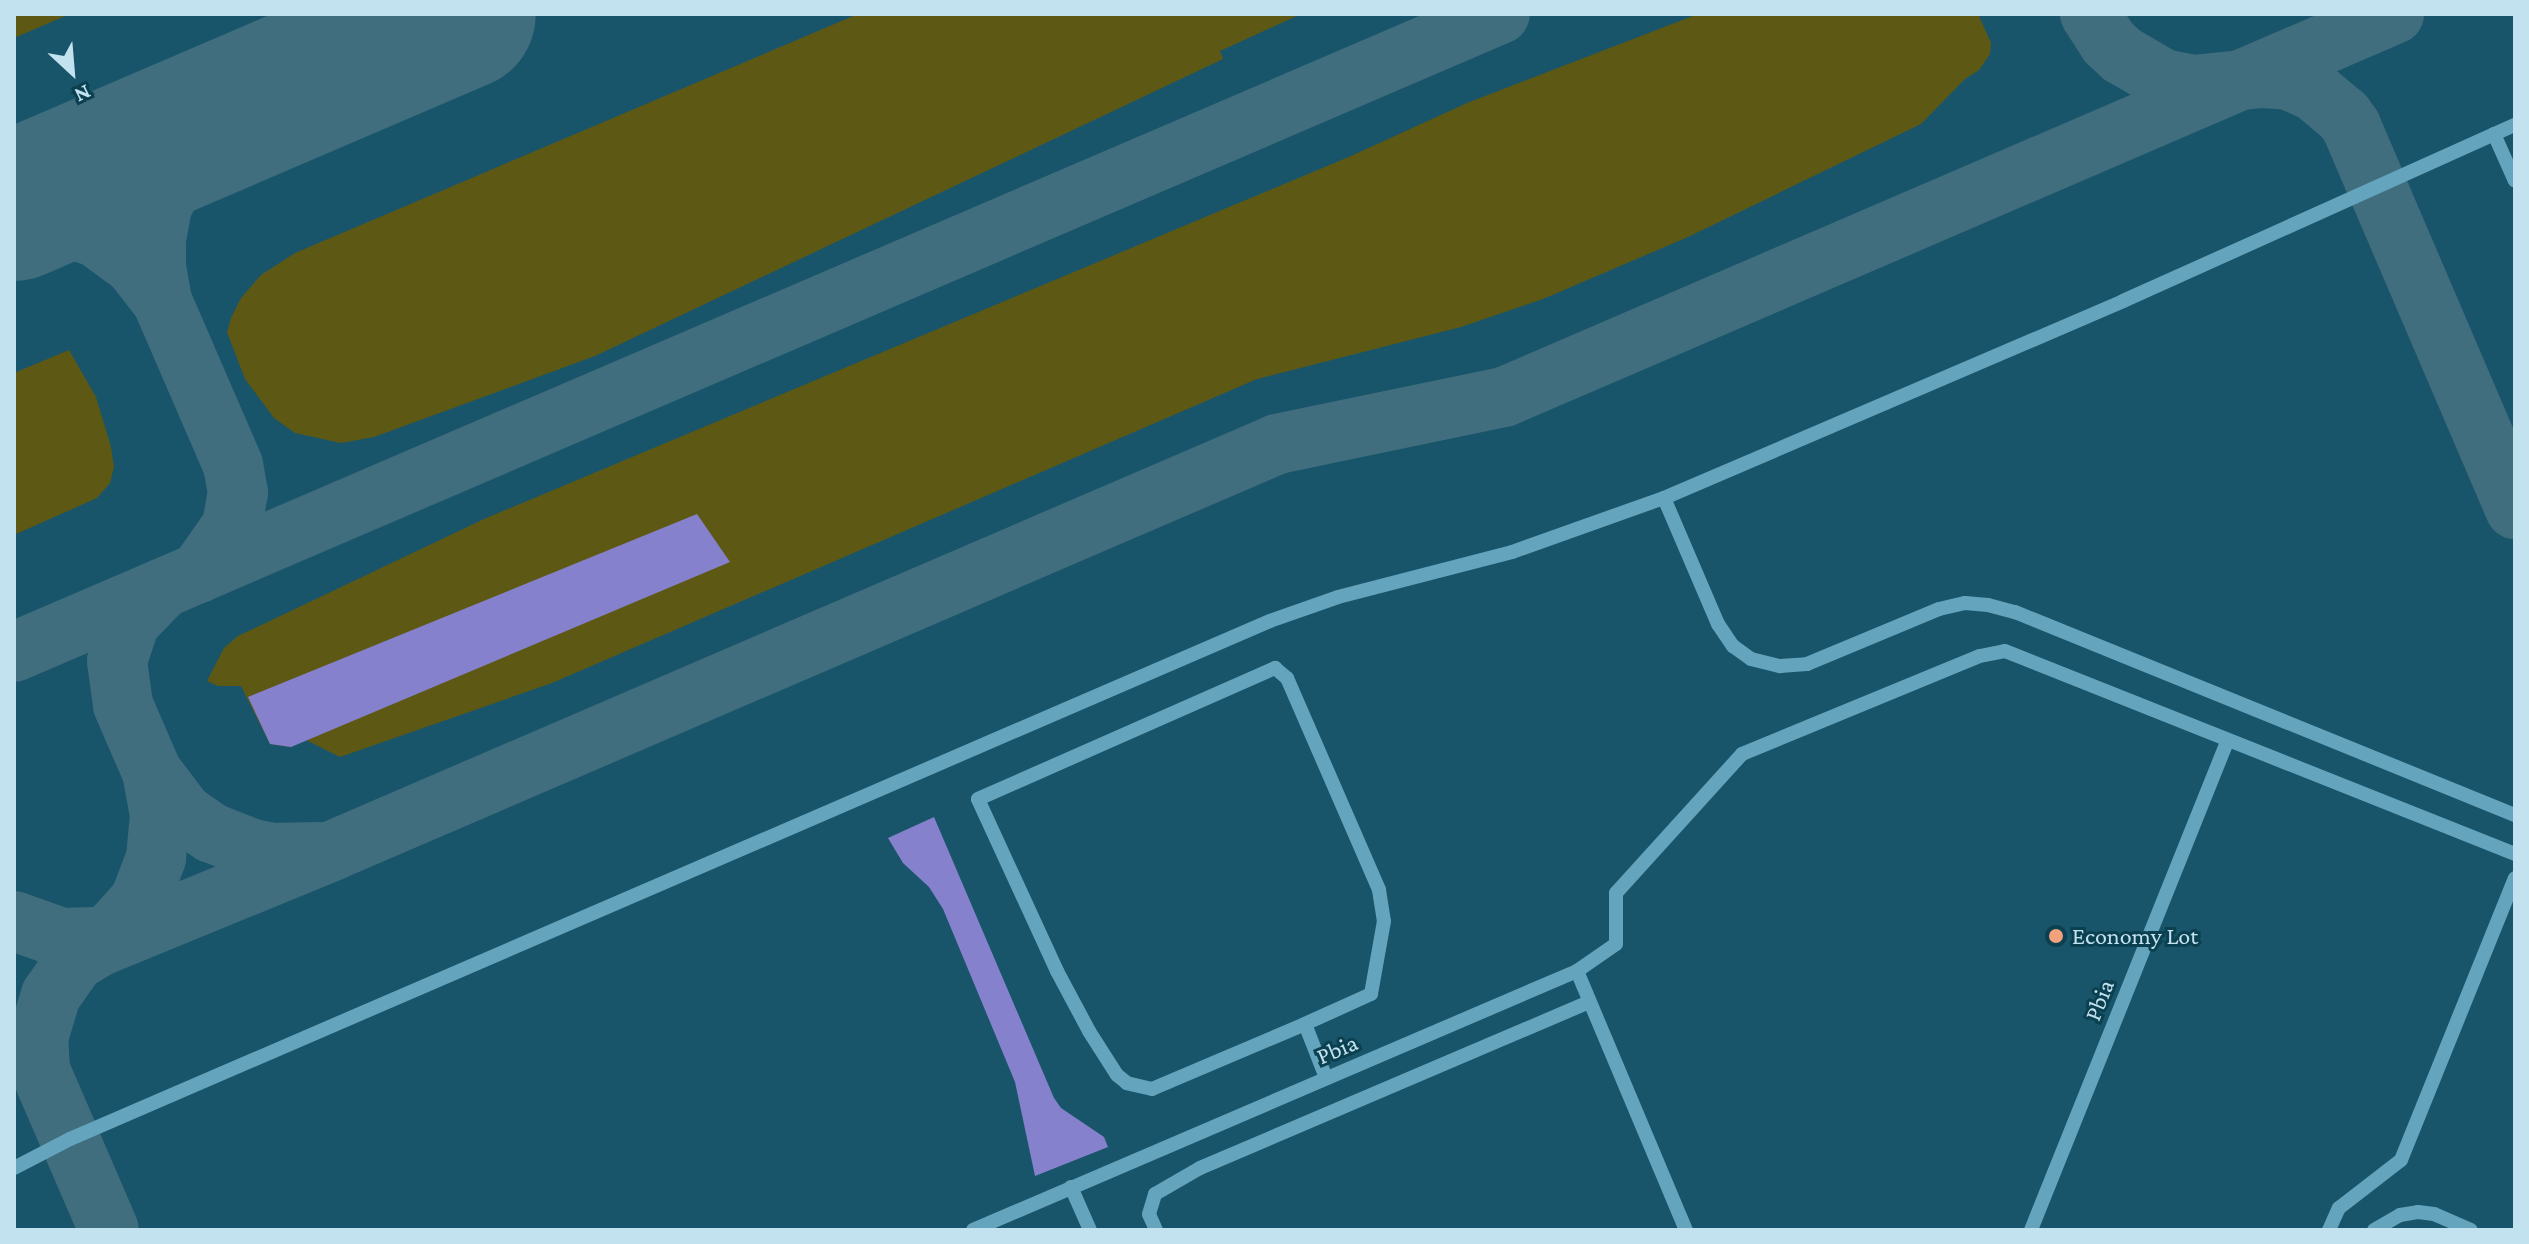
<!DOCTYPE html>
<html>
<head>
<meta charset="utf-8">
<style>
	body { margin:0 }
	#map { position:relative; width:2529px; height:1244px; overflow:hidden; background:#194a5c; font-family:"Crimson Pro",serif }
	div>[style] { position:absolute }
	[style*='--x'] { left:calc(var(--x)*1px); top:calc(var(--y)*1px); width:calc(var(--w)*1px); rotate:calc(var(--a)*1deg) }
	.built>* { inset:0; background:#19556a; transform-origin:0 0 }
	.green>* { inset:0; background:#5d5814 }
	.water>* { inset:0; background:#8681cc }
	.taxiway>* { height:60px; margin:-30px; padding:0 30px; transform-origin:30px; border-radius:30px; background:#406e7e }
	.runway>* { height:150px; margin:-75px; padding:0 75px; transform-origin:75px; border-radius:75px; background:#406e7e }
	.minor>* { height:14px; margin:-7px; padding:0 7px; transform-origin:7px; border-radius:7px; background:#64a4bd }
	.dots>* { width:22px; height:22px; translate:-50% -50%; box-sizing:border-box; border:4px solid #0b4051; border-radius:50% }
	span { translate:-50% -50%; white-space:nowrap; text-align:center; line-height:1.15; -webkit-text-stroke:6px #0b4051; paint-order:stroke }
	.poi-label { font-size:24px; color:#c3e2ef }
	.left { translate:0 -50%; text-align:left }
	.street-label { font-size:24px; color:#c3e2ef }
	.frame { position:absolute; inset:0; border:16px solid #c3e2ef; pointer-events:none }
	.north { position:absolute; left:32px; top:32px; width:80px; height:80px; -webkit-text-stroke:6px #0b4051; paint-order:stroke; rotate:154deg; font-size:22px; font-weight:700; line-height:32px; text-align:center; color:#c3e2ef }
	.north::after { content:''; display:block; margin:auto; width:28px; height:36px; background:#c3e2ef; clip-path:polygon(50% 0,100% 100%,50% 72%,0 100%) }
</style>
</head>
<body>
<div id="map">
	<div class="built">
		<div style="left:14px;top:14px;width:2501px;height:1216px"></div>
	</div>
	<div class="green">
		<div style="clip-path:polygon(14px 14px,70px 14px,14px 38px)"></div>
		<div style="clip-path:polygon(858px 14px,1301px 14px,1220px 51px,1223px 59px,595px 356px,374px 437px,341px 443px,295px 433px,274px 418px,245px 379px,227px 332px,231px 318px,241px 298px,261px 275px,295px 253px)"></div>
		<div style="clip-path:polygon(1698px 14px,1978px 14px,1991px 43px,1990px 54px,1979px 70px,1965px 79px,1921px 124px,1688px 237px,1543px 299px,1461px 327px,1257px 379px,552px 683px,340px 757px,304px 739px,291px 747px,270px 744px,241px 686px,218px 686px,207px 681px,224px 648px,238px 636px,484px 519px,1351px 156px,1467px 103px)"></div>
		<div style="clip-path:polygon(69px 350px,96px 397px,111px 447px,114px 467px,110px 483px,97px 498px,14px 535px,14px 373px)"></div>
	</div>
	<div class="water">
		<div style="clip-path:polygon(697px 514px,730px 562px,291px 747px,270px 744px,248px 697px)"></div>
		<div style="clip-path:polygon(934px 817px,1054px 1098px,1061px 1108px,1104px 1137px,1108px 1147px,1035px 1176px,1015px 1082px,943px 909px,929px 887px,903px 863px,888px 838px)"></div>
	</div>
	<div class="taxiway">
		<div style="--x:2090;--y:14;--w:33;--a:57"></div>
		<div style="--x:2108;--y:42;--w:19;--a:43"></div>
		<div style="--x:2122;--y:55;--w:48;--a:30.3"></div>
		<div style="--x:2163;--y:79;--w:31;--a:11"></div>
		<div style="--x:2193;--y:85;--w:69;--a:-5.8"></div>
		<div style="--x:2262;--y:78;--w:27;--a:4"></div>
		<div style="--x:2289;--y:80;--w:27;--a:24"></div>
		<div style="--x:2314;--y:91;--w:38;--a:40"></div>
		<div style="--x:2343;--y:115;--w:14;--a:54"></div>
		<div style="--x:2351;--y:126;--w:417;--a:66.8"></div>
		<div style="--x:14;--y:222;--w:36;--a:0"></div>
		<div style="--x:50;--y:222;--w:48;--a:18.1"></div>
		<div style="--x:96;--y:237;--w:47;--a:36.4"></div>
		<div style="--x:134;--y:265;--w:46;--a:52.1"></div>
		<div style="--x:199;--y:573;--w:57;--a:-54.9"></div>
		<div style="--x:232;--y:526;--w:34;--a:-80"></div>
		<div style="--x:238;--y:493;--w:28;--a:-100"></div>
		<div style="--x:233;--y:465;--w:179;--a:-113.4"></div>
		<div style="--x:162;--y:301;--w:34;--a:-100"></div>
		<div style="--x:156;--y:268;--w:28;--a:-90"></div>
		<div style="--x:156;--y:240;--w:34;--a:-80"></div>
		<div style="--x:162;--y:207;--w:47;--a:-64.5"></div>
		<div style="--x:182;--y:165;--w:37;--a:-47"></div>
		<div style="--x:207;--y:138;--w:58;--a:-37.3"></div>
		<div style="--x:163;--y:588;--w:47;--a:134.1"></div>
		<div style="--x:130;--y:622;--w:41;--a:108.4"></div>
		<div style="--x:117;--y:661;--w:44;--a:82.2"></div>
		<div style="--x:123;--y:705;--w:73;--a:66.6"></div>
		<div style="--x:152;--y:772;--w:51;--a:52.9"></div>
		<div style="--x:183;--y:813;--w:35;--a:35"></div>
		<div style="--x:212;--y:833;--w:43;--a:21.8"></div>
		<div style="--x:252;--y:849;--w:20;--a:11"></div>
		<div style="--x:272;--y:853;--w:47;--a:-1.2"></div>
		<div style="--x:14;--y:652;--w:1617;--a:-23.24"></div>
		<div style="--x:14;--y:921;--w:51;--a:19.5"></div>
		<div style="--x:62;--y:938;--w:61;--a:-1.9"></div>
		<div style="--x:98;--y:947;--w:63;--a:-48.2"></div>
		<div style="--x:140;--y:900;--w:45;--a:-69.1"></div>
		<div style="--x:156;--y:858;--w:43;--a:-84.7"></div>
		<div style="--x:160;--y:815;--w:44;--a:-100.5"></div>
		<div style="--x:25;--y:1035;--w:212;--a:66.7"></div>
		<div style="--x:40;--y:1071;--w:33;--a:-93"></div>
		<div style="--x:38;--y:1038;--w:45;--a:-73.2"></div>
		<div style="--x:51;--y:995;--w:42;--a:-54.8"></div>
		<div style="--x:75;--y:961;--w:27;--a:-31"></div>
		<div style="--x:98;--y:947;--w:255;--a:-22.3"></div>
		<div style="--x:334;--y:850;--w:1027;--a:-23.29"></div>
		<div style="--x:1277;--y:444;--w:232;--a:-11.7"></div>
		<div style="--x:1504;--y:397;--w:969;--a:-23.28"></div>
	</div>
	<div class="runway">
		<div style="--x:14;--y:206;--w:486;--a:-23.2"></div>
	</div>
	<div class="minor">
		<div style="--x:2494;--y:134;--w:51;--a:65.9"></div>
		<div style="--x:1664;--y:498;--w:137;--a:66.8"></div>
		<div style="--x:1718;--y:624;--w:27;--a:56"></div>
		<div style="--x:1733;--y:646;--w:22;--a:36"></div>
		<div style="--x:1751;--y:659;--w:30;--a:14"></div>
		<div style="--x:1780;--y:666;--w:27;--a:-4"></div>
		<div style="--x:1807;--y:664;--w:143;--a:-22.6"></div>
		<div style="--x:1939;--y:609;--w:27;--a:-13"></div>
		<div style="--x:1965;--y:603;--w:23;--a:5"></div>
		<div style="--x:1988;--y:605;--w:28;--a:15"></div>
		<div style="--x:2015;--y:612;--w:540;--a:22.1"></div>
		<div style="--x:1577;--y:971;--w:281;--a:67.2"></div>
		<div style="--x:1305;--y:1024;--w:166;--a:157"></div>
		<div style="--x:1152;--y:1089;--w:26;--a:-167"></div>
		<div style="--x:1127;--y:1083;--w:13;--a:-141"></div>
		<div style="--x:1117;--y:1075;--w:52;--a:-122.5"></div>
		<div style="--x:1089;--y:1031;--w:68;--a:-118.1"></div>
		<div style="--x:1057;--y:971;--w:189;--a:-114.7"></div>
		<div style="--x:978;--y:799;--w:325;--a:-23.8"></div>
		<div style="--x:1275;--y:668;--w:16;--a:40"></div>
		<div style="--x:1287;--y:678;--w:231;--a:66.5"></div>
		<div style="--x:1379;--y:890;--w:31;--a:81"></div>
		<div style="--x:1384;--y:921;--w:74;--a:100.1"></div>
		<div style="--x:1371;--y:994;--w:72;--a:155.6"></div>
		<div style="--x:1305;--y:1024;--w:58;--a:68.7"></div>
		<div style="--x:14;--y:1168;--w:63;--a:-27.4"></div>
		<div style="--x:70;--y:1139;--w:1307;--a:-23.35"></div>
		<div style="--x:1270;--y:621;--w:72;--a:-19.4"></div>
		<div style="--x:1338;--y:597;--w:180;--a:-14.5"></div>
		<div style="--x:1512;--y:552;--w:161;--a:-19.6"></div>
		<div style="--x:1664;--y:498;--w:499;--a:-23.2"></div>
		<div style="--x:2123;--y:301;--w:430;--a:-24.2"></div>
		<div style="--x:1071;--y:1187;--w:47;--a:66.2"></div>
		<div style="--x:973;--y:1230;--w:657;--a:-23.21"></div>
		<div style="--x:1577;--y:971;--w:47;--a:-34.7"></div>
		<div style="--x:1616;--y:944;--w:51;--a:-90"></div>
		<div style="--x:1616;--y:893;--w:188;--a:-47.8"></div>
		<div style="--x:1742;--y:754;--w:257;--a:-22.4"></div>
		<div style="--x:1980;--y:656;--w:25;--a:-11"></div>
		<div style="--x:2005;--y:651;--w:549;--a:21.7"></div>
		<div style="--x:1156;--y:1230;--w:17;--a:-114"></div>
		<div style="--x:1149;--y:1214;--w:21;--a:-73"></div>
		<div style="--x:1155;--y:1194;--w:52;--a:-30"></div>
		<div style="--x:1200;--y:1168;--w:423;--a:-23.1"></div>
		<div style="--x:2031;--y:1230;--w:526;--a:-68.12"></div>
		<div style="--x:2329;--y:1230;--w:24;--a:-66"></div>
		<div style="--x:2339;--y:1208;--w:78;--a:-37.7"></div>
		<div style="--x:2401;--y:1160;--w:304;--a:-68"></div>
		<div style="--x:2374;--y:1230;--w:30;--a:-30"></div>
		<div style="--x:2400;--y:1215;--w:18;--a:-9"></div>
		<div style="--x:2418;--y:1212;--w:16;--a:7"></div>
		<div style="--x:2434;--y:1214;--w:40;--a:23.4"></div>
	</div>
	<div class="dots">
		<div style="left:2056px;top:936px;background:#f1a17c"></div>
	</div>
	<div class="poi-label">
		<span class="left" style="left:2072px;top:936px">Economy Lot</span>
	</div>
	<div class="street-label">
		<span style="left:2099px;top:1000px;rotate:-68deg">Pbia</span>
		<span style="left:1337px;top:1049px;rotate:-23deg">Pbia</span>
	</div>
	<div class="frame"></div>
	<div class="north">N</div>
</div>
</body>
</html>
